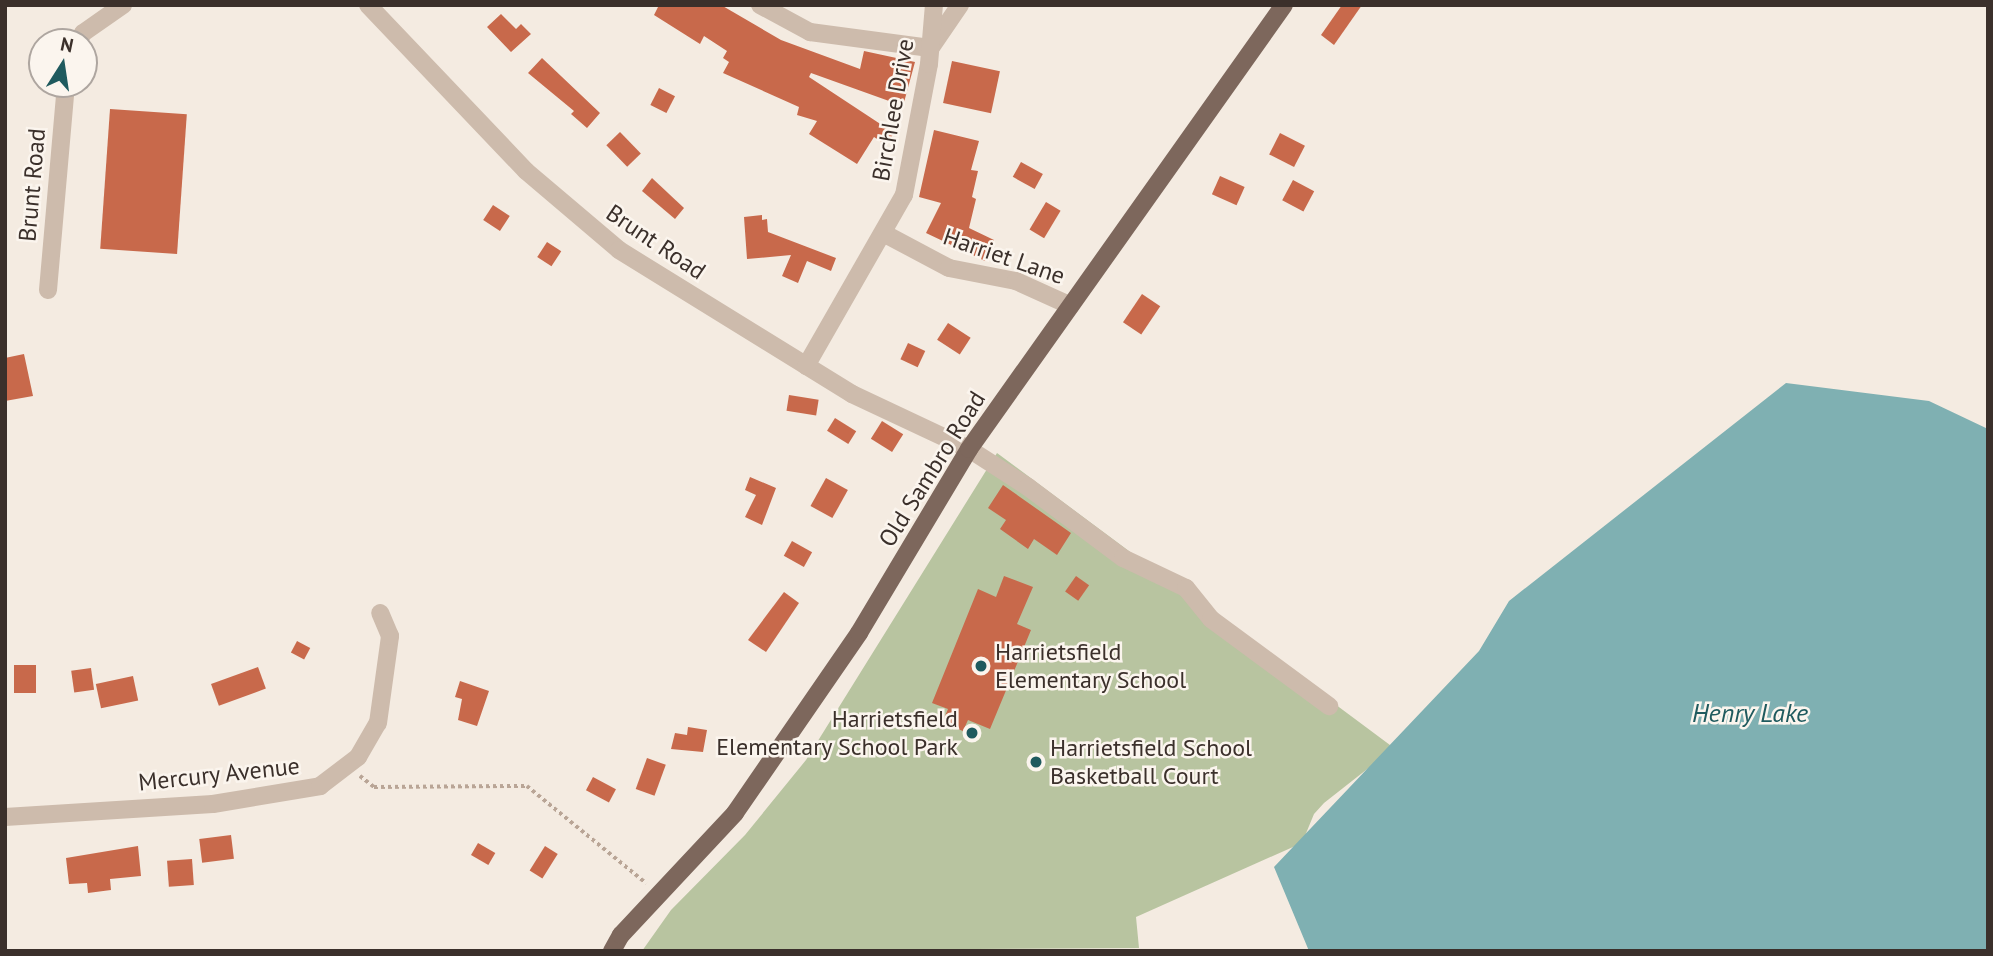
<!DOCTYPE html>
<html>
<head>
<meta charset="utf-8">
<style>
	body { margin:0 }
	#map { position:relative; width:1993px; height:956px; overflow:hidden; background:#f4ebe1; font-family:"PT Sans",sans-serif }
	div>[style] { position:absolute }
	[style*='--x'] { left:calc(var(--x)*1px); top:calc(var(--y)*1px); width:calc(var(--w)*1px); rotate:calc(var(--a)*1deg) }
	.green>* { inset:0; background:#b8c4a0 }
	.water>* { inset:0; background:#7fb0b2 }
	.building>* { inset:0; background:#c8694b; transform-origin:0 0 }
	.path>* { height:3.5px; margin-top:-1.75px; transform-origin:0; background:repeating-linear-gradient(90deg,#b9a596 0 3.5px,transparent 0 7px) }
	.minor>* { height:18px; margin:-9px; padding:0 9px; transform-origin:9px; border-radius:9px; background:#cdbbac }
	.major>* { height:18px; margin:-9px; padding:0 9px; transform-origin:9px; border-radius:9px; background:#7d675c }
	.dots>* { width:19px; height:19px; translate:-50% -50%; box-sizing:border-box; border:4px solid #fbf5ee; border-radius:50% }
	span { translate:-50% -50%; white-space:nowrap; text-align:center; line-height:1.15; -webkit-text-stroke:5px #fbf5ee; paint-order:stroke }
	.street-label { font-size:24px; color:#3b302b }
	.poi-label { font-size:24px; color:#3b302b }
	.left { translate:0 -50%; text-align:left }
	.right { translate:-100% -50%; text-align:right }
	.water-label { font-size:26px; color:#1f5a5e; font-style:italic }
	.frame { position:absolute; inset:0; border:7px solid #3b302b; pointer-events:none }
	.north { position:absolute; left:28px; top:28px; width:70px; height:70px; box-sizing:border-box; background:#fbf5ee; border:2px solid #aea6a0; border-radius:50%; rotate:12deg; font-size:19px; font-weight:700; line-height:28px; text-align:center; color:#3b302b }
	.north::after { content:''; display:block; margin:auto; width:24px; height:32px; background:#1f5a5e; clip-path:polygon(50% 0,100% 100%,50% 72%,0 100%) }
</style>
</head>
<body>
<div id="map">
	<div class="green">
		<div style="clip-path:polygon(997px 453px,1394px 748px,1324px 803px,1314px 814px,1302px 843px,1136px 917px,1139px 948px,642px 951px,671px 910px,745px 835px,806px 760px)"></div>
	</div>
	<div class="water">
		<div style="clip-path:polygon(1786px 383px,1929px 401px,1988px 429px,1988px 951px,1309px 951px,1274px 867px,1479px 651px,1509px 601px)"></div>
	</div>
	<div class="building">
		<div style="clip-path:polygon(659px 5px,721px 5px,781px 40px,860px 69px,864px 51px,915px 62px,903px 106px,811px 73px,809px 77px,894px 133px,886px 145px,874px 137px,857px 164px,809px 134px,817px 121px,797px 115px,799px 107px,723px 73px,729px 62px,723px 58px,727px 51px,704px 36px,700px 44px,654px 15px)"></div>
		<div style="clip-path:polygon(1342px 5px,1362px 5px,1334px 45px,1321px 35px)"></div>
		<div style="clip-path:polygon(501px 14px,516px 29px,521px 24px,531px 34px,511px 52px,487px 27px)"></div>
		<div style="clip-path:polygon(542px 58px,600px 113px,587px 128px,571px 114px,574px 111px,528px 73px)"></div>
		<div style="left:952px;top:61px;width:49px;height:43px;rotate:12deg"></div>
		<div style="left:659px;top:88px;width:18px;height:19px;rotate:27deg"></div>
		<div style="left:110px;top:109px;width:77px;height:140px;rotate:4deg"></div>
		<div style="clip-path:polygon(934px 130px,979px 141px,971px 170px,978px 171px,972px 197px,976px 199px,969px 228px,994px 240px,985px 261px,926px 233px,941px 203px,919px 197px)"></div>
		<div style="left:620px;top:132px;width:30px;height:19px;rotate:46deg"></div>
		<div style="left:1280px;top:133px;width:28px;height:24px;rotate:27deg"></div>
		<div style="left:1021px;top:162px;width:25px;height:17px;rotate:29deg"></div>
		<div style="left:1220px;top:176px;width:27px;height:20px;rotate:24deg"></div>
		<div style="clip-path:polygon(652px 178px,684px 208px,675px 219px,642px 191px)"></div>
		<div style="left:1293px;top:180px;width:24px;height:23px;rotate:28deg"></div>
		<div style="left:1046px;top:202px;width:17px;height:32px;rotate:31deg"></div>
		<div style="left:493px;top:205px;width:20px;height:18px;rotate:33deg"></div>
		<div style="clip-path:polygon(762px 215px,762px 220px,767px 219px,768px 232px,836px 258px,831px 271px,807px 261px,798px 283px,782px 276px,791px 255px,747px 259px,744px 217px)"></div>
		<div style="left:547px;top:242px;width:17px;height:18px;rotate:33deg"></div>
		<div style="left:1142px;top:294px;width:22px;height:34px;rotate:34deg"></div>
		<div style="left:948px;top:323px;width:27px;height:20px;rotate:33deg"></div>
		<div style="left:908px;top:343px;width:19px;height:18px;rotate:25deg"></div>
		<div style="clip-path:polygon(24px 354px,33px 396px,5px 401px,5px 358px)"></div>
		<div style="left:789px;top:395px;width:30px;height:16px;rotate:9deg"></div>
		<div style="left:835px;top:418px;width:25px;height:15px;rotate:32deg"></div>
		<div style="left:882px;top:421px;width:25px;height:21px;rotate:32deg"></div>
		<div style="clip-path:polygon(750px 477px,776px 488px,762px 525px,745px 517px,756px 495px,745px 490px)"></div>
		<div style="left:826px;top:478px;width:25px;height:32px;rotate:29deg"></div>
		<div style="clip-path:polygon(1003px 485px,1071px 533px,1057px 555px,1034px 539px,1028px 549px,1000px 529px,1006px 520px,988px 508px)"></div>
		<div style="left:792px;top:541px;width:23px;height:17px;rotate:29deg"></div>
		<div style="clip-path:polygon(1004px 576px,1033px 587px,1017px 624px,1031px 630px,990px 729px,968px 720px,963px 731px,942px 723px,948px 709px,932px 703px,978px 589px,996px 597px)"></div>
		<div style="left:1076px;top:576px;width:16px;height:19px;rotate:35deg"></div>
		<div style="clip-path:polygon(784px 592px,799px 603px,766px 652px,748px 640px)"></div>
		<div style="left:297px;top:641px;width:15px;height:13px;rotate:28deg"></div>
		<div style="left:14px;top:665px;width:22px;height:28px"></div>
		<div style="left:258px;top:667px;width:23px;height:50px;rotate:70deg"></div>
		<div style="left:91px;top:668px;width:22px;height:20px;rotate:82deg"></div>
		<div style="left:133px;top:676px;width:25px;height:38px;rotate:78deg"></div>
		<div style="clip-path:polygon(460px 681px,489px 691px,477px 726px,458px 720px,462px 699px,455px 697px)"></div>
		<div style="clip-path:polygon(688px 727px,707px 730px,703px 752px,671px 749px,675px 733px,687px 735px)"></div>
		<div style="left:647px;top:758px;width:20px;height:33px;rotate:20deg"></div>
		<div style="left:593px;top:777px;width:26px;height:15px;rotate:28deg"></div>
		<div style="left:231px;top:835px;width:24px;height:32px;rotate:83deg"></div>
		<div style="left:478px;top:843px;width:20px;height:14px;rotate:30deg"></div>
		<div style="clip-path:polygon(138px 846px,141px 876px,110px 879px,111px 890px,88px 893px,87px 883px,69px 884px,66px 858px)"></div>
		<div style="left:545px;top:846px;width:15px;height:29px;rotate:32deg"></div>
		<div style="left:192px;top:859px;width:26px;height:25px;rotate:86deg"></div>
	</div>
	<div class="path">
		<div style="--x:360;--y:776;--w:18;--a:38"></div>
		<div style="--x:374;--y:787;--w:153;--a:-0.4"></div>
		<div style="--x:527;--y:786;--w:154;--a:39.2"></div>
	</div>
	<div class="minor">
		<div style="--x:368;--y:5;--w:229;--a:46.4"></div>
		<div style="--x:526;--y:171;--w:122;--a:40.3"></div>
		<div style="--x:619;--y:250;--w:274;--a:31.7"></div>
		<div style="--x:852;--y:394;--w:129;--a:25.2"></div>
		<div style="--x:969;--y:449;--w:70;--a:32.8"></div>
		<div style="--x:1028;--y:487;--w:119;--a:36.8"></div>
		<div style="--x:1123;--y:558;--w:70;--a:25.5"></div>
		<div style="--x:1186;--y:588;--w:40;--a:51"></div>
		<div style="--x:1211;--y:619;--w:147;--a:36.4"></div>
		<div style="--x:760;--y:5;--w:57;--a:28.4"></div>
		<div style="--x:810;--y:32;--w:121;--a:7.6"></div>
		<div style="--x:78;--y:42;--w:10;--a:-61"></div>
		<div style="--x:83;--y:33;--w:49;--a:-35"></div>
		<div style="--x:932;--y:46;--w:50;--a:-55.7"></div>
		<div style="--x:885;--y:234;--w:72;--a:28"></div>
		<div style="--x:949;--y:268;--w:68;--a:11"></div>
		<div style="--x:1016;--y:281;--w:60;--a:24.4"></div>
		<div style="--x:48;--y:290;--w:207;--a:-85"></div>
		<div style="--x:806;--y:366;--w:197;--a:-60.2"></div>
		<div style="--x:904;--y:195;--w:133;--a:-79.2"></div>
		<div style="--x:929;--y:64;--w:59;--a:-85.2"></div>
		<div style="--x:5;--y:817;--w:208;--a:-3.6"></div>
		<div style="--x:213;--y:804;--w:109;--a:-9.5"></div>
		<div style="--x:320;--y:786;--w:48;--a:-37.3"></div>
		<div style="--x:358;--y:757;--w:39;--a:-60"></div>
		<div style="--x:378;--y:723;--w:88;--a:-82.1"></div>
		<div style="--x:390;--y:636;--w:25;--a:-113"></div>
	</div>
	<div class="major">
		<div style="--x:612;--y:951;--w:18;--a:-61"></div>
		<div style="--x:621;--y:935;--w:167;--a:-46.9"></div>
		<div style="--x:735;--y:813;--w:219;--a:-55.4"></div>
		<div style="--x:859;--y:633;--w:214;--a:-59.1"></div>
		<div style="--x:969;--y:449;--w:544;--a:-54.65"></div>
	</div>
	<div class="dots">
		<div style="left:981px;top:666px;background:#1f5a5e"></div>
		<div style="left:972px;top:733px;background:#1f5a5e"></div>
		<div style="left:1036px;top:762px;background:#1f5a5e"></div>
	</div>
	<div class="street-label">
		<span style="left:893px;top:110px;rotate:-80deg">Birchlee Drive</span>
		<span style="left:32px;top:185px;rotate:-85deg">Brunt Road</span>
		<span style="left:656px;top:242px;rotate:34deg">Brunt Road</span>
		<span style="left:1004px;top:256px;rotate:19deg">Harriet Lane</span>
		<span style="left:932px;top:469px;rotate:-58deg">Old Sambro Road</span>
		<span style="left:219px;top:774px;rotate:-6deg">Mercury Avenue</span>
	</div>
	<div class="poi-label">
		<span class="left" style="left:995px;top:666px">Harrietsfield<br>Elementary School</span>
		<span class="right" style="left:958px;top:733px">Harrietsfield<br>Elementary School Park</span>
		<span class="left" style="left:1050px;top:762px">Harrietsfield School<br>Basketball Court</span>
	</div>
	<div class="water-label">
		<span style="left:1750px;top:713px">Henry Lake</span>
	</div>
	<div class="frame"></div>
	<div class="north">N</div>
</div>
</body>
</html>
